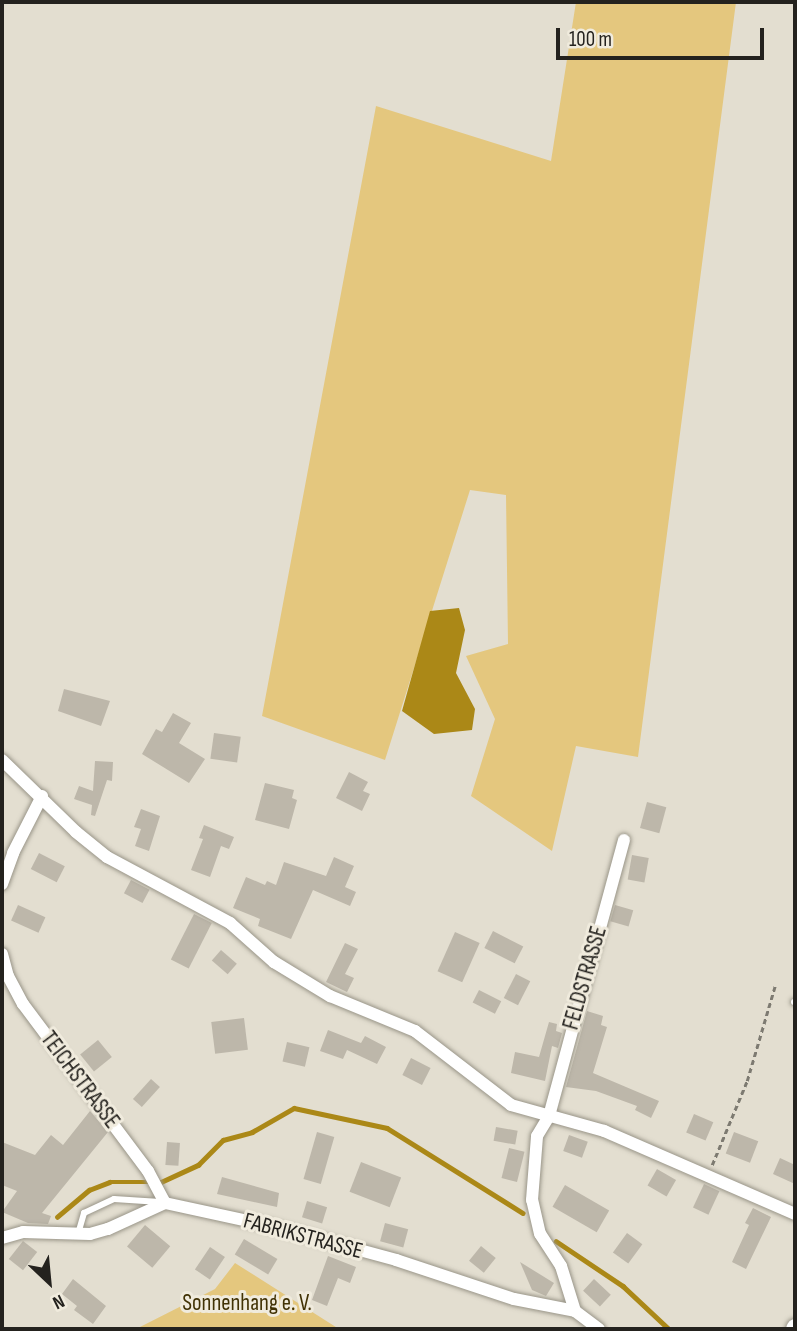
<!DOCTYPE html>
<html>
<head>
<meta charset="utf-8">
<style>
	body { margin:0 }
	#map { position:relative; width:797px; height:1331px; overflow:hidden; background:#e3ded0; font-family:"Sofia Sans Condensed",sans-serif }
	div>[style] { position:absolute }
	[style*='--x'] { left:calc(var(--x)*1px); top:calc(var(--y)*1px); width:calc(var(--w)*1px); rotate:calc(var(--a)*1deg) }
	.green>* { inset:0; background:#e4c77e }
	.water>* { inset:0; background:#ab8817 }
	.stream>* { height:4.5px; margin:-2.25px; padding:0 2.25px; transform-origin:2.25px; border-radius:2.25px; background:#ab8817 }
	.building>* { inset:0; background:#bdb7aa; transform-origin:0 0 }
	.path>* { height:2.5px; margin-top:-1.25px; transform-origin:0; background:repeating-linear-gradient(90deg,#7d7a71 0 5px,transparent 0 8.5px) }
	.roads { filter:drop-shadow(0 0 2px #999588) drop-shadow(0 0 2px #999588) }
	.lane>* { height:6px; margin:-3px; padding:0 3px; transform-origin:3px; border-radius:3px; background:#fff }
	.street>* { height:12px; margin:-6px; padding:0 6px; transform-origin:6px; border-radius:6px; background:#fff }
	.secondary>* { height:16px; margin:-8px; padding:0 8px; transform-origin:8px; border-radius:8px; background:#fff }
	span { translate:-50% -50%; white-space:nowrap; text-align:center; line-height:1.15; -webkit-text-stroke:6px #f0ebdd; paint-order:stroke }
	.street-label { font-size:23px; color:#24221e }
	.park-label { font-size:23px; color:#413205 }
	.frame { position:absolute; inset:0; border:4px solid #24221e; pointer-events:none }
	.north { position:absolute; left:14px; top:1247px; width:70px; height:70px; -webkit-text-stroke:5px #f0ebdd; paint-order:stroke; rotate:154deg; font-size:19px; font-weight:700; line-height:28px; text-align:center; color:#24221e }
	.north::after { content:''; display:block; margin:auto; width:24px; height:32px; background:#24221e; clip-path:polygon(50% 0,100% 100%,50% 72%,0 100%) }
	.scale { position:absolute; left:556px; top:28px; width:208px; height:32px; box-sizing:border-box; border:4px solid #24221e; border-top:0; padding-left:9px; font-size:21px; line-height:24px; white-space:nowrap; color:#24221e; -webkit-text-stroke:5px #f0ebdd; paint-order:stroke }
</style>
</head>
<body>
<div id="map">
	<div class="green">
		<div style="clip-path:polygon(576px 2px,736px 2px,638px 757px,576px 746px,552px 851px,471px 796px,495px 719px,466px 656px,508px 644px,506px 495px,470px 490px,385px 760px,262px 716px,376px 106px,551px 161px)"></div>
		<div style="clip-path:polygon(235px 1263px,339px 1329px,136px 1329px,215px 1289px)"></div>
	</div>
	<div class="water">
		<div style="clip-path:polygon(459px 608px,465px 630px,456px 673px,475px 709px,472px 730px,434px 734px,402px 711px,430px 611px)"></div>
	</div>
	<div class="stream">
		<div style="--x:57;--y:1217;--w:42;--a:-40.2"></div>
		<div style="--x:89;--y:1190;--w:22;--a:-21"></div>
		<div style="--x:110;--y:1182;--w:51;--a:0"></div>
		<div style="--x:161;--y:1182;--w:41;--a:-24.7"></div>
		<div style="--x:198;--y:1165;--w:35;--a:-45"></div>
		<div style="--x:223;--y:1140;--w:30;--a:-15"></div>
		<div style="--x:252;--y:1132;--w:48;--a:-29.7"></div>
		<div style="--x:294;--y:1108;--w:95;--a:12.1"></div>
		<div style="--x:387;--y:1128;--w:160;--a:32"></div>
		<div style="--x:556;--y:1241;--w:81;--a:33.9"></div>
		<div style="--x:623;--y:1286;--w:63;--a:43.1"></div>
	</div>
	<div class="building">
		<div style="clip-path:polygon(64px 689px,110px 701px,101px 726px,58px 711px)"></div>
		<div style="clip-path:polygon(173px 713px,191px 723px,179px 743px,205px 759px,189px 783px,142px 754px,156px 729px,162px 732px)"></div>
		<div style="left:214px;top:733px;width:27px;height:26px;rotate:8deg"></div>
		<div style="clip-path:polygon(95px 761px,113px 762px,112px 781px,107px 780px,95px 816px,91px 815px,92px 805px,74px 799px,79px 786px,93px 791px)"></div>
		<div style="clip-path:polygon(349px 772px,368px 782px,363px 791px,370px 794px,362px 811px,336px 798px)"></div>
		<div style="clip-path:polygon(265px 783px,294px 790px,292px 798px,297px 800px,289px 829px,255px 820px)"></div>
		<div style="left:647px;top:802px;width:20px;height:27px;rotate:15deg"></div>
		<div style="clip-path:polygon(141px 809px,160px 816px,149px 851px,135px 846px,141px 829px,134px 827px)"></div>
		<div style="clip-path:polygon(204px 825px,234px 837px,229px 849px,221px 846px,210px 877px,191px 870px,203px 839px,199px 838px)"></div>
		<div style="left:39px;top:853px;width:29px;height:18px;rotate:27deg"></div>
		<div style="left:632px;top:855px;width:17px;height:25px;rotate:10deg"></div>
		<div style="clip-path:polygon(334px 857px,354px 866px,345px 887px,356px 892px,350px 906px,313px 890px,291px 939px,258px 926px,260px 919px,233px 908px,246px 877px,265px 885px,267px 881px,276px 885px,284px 862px,326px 876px)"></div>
		<div style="left:131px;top:880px;width:21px;height:15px;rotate:28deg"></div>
		<div style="left:18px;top:905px;width:30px;height:17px;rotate:24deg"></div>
		<div style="left:615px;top:905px;width:19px;height:17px;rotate:16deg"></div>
		<div style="left:194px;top:914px;width:20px;height:51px;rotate:27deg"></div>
		<div style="left:493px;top:931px;width:34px;height:19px;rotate:27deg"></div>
		<div style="left:455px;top:932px;width:27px;height:43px;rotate:24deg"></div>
		<div style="clip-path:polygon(345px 943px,358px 949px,345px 974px,354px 978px,347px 992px,326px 982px)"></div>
		<div style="left:221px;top:950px;width:21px;height:14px;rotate:41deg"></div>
		<div style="left:516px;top:974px;width:16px;height:27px;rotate:27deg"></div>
		<div style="left:479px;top:990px;width:25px;height:14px;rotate:27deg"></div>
		<div style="clip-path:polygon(587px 1011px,603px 1016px,601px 1025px,607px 1027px,593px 1073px,659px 1101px,651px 1118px,635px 1110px,637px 1106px,596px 1091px,566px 1087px)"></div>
		<div style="left:244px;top:1018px;width:32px;height:33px;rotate:83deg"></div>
		<div style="clip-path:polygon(549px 1022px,557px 1024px,556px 1031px,562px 1033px,558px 1048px,552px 1046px,545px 1081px,511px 1073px,515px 1052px,539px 1057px)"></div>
		<div style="clip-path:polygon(328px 1030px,361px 1043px,365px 1036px,386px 1047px,377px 1064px,347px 1050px,343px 1059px,320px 1051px)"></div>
		<div style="left:98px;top:1040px;width:22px;height:23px;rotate:51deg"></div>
		<div style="left:287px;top:1042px;width:23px;height:20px;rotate:13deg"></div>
		<div style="left:411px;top:1058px;width:22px;height:19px;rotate:27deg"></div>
		<div style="left:151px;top:1079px;width:12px;height:27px;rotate:42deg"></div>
		<div style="clip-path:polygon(90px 1111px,108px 1132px,42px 1213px,51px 1216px,48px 1224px,28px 1223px,2px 1212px,17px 1191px,2px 1185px,2px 1142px,35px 1155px,51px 1135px,63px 1145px)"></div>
		<div style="left:694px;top:1114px;width:21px;height:20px;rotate:23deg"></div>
		<div style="left:496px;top:1127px;width:22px;height:14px;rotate:10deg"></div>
		<div style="left:317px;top:1132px;width:18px;height:49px;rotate:16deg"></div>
		<div style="left:734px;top:1132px;width:26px;height:23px;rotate:21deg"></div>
		<div style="left:569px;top:1135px;width:20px;height:17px;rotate:20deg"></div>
		<div style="left:167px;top:1142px;width:13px;height:23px;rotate:4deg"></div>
		<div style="left:509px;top:1148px;width:16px;height:31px;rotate:14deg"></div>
		<div style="clip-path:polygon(780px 1158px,795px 1165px,795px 1184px,773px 1174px)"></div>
		<div style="left:361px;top:1162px;width:43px;height:32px;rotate:21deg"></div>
		<div style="left:657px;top:1169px;width:22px;height:19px;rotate:30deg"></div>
		<div style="clip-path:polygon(222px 1177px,279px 1193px,277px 1207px,217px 1194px)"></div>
		<div style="left:704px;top:1184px;width:17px;height:26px;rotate:25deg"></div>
		<div style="left:565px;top:1185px;width:51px;height:25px;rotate:30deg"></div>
		<div style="left:307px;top:1201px;width:21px;height:17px;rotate:17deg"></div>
		<div style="clip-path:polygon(753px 1208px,771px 1217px,746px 1269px,732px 1262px,749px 1225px,745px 1223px)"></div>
		<div style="left:385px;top:1223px;width:24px;height:19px;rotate:15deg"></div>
		<div style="left:145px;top:1225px;width:33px;height:28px;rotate:40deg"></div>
		<div style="left:627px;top:1233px;width:19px;height:24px;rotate:36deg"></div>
		<div style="left:244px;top:1239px;width:39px;height:18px;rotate:31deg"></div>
		<div style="left:23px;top:1241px;width:18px;height:23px;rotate:38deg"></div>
		<div style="left:481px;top:1246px;width:19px;height:19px;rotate:39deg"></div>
		<div style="left:210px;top:1247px;width:18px;height:27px;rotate:34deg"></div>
		<div style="clip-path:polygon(328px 1256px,356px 1267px,350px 1283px,338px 1278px,327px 1306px,312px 1300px)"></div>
		<div style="clip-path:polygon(520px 1262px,554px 1283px,546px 1296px,532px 1290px)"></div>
		<div style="clip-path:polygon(73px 1279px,106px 1306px,93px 1324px,74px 1310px,77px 1306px,62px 1294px)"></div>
		<div style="left:594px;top:1279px;width:23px;height:16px;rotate:43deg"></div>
	</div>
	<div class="path">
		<div style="--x:712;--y:1165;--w:91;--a:-67.4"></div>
		<div style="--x:747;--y:1081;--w:99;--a:-73.6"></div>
	</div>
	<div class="roads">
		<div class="lane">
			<div style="--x:794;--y:1002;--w:1;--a:0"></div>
			<div style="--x:78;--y:1234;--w:22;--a:-74"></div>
			<div style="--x:84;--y:1213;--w:33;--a:-25"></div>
			<div style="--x:114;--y:1199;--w:46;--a:3.7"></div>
		</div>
		<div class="street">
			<div style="--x:2;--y:760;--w:103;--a:44.2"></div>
			<div style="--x:76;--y:832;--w:40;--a:39"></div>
			<div style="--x:107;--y:857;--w:140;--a:28.2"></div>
			<div style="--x:230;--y:923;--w:59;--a:41.6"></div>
			<div style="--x:274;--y:962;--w:66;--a:31.3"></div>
			<div style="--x:330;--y:996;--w:92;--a:22.4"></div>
			<div style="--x:415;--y:1031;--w:121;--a:37.6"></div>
			<div style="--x:511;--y:1105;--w:97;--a:15.6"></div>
			<div style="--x:604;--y:1131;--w:208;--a:23.5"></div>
			<div style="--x:2;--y:884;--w:33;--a:-70"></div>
			<div style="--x:13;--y:853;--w:64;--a:-63"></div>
			<div style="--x:2;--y:954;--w:23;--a:75"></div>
			<div style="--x:8;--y:976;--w:32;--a:62"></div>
			<div style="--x:23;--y:1004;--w:209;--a:53.2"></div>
			<div style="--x:148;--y:1171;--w:36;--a:62"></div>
			<div style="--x:2;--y:1238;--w:22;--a:-16"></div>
			<div style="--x:23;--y:1232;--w:67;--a:1.7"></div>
			<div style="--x:90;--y:1234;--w:19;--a:-16"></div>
			<div style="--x:108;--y:1229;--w:63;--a:-24.5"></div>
			<div style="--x:165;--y:1203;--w:108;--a:12.2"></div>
			<div style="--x:271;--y:1226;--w:130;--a:15.2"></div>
			<div style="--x:396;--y:1260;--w:124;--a:18.3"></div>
			<div style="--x:514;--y:1299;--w:62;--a:11.1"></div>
			<div style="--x:575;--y:1311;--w:30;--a:37"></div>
			<div style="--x:575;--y:1311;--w:47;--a:-107.3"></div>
			<div style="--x:561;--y:1266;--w:38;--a:-123"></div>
			<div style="--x:540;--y:1234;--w:35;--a:-103"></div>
			<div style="--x:532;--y:1200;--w:64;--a:-85.5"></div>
			<div style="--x:537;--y:1136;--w:23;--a:-59"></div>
			<div style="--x:549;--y:1116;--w:286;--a:-74.8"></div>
		</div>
		<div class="secondary">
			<div style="--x:794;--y:1329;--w:2;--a:-63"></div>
		</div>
	</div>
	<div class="street-label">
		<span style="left:585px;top:978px;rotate:-74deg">FELDSTRASSE</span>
		<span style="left:80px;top:1080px;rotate:53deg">TEICHSTRASSE</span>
		<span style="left:303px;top:1236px;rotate:15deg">FABRIKSTRASSE</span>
	</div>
	<div class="park-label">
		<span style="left:247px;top:1303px">Sonnenhang e. V.</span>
	</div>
	<div class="frame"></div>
	<div class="north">N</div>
	<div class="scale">100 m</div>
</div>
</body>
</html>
